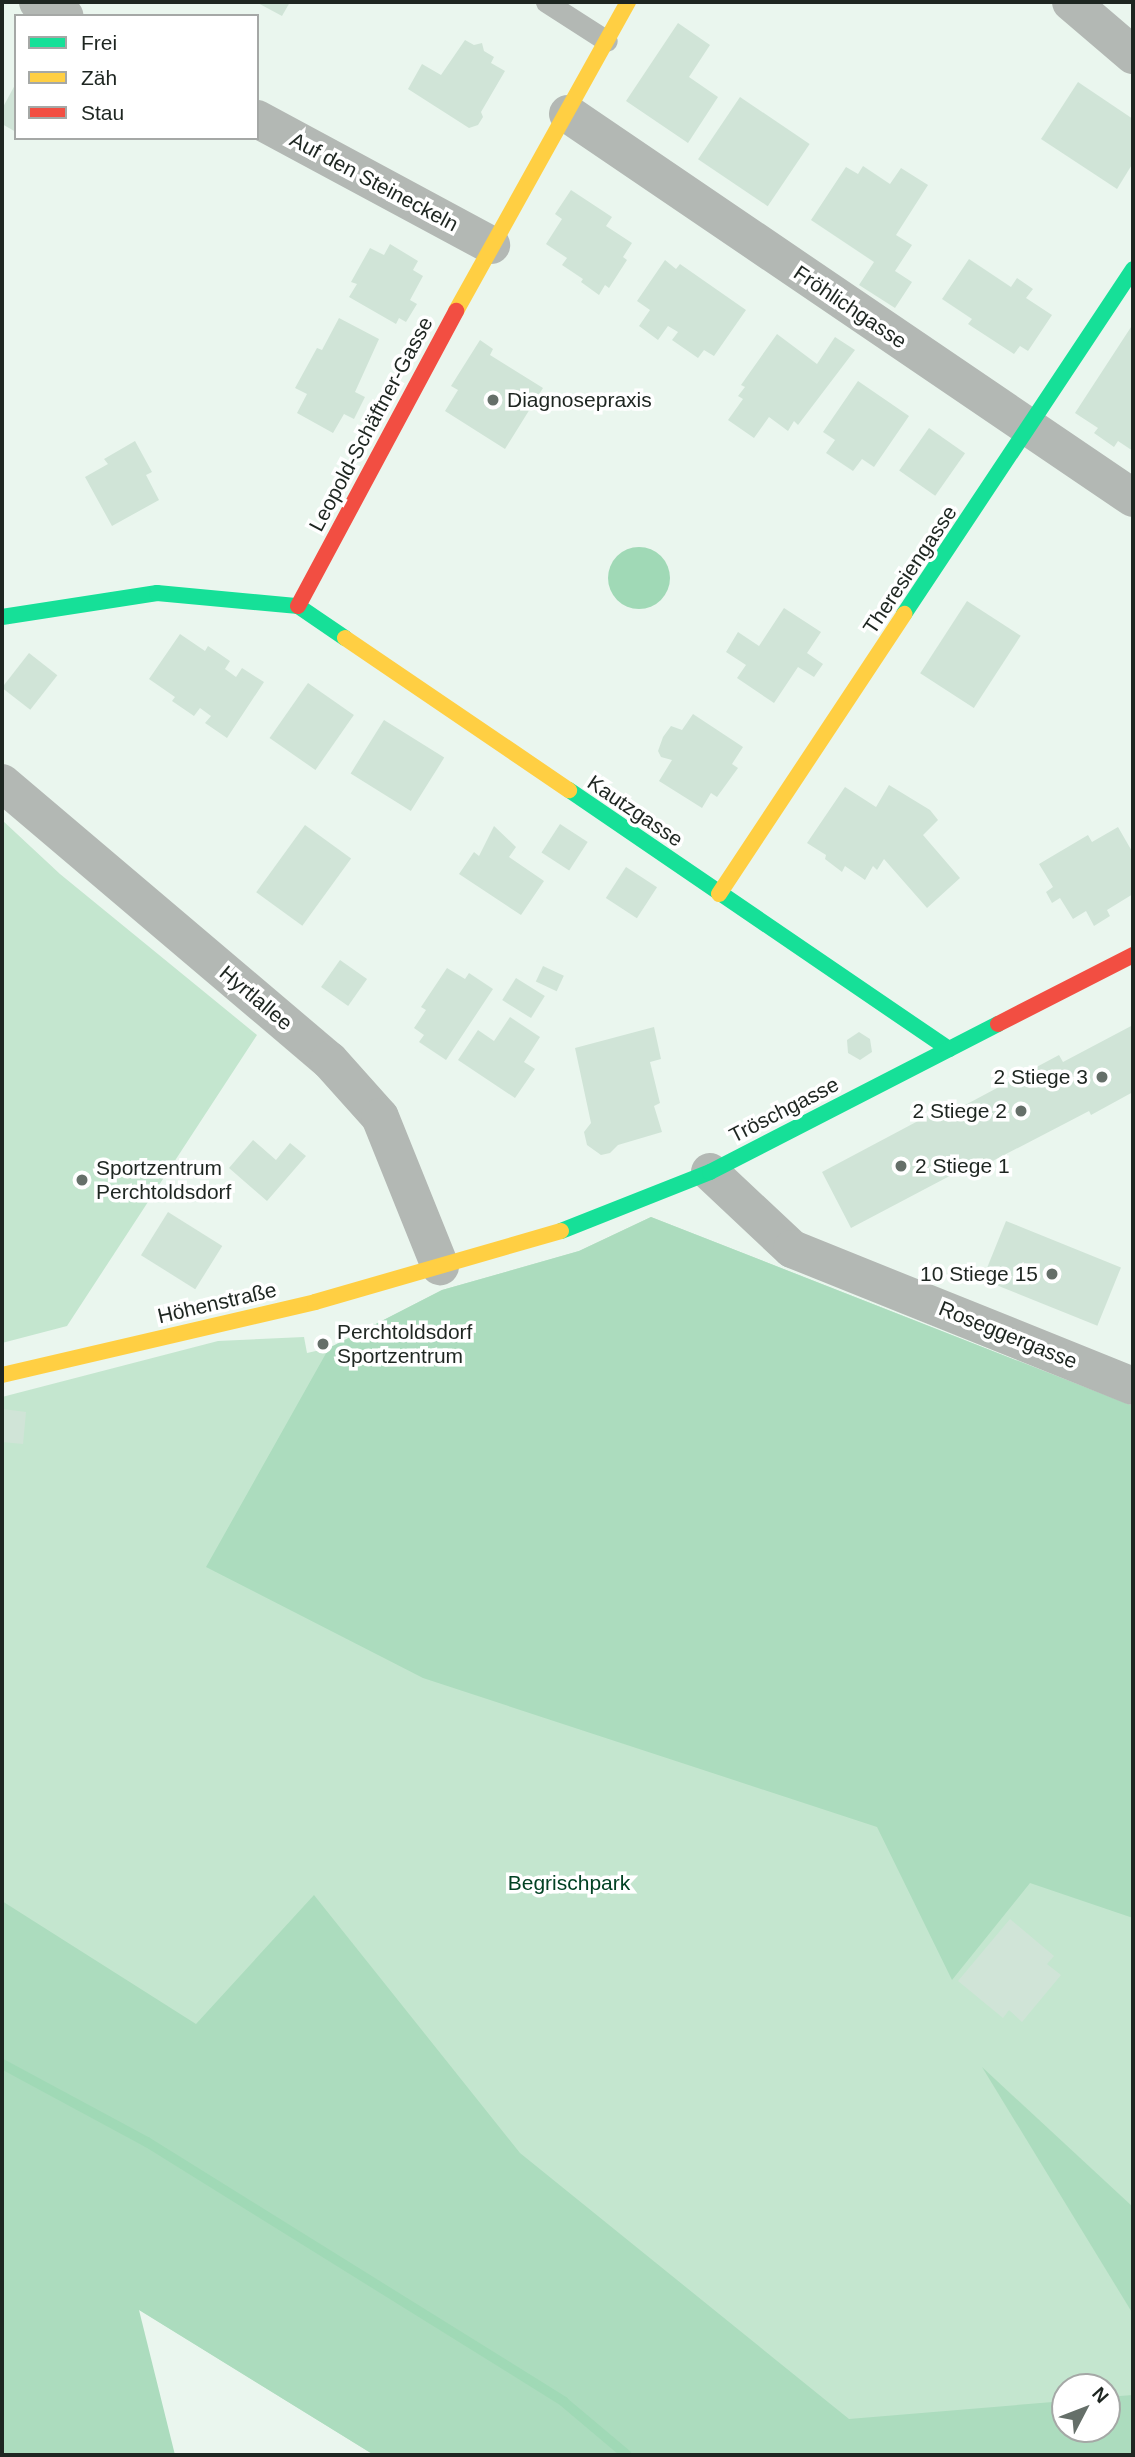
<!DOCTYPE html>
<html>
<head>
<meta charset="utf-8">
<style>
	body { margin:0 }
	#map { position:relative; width:1135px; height:2457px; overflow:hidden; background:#eaf6ee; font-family:Helvetica,sans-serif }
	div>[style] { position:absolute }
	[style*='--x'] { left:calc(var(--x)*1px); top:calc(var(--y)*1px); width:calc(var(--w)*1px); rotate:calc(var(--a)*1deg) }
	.green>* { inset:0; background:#c4e6cf }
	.forest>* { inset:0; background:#acdcbe }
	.water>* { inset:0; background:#a0d9b6 }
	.round { border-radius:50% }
	.stream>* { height:10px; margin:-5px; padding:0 5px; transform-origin:5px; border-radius:5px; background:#a0d9b6 }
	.building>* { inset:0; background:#d0e4d7; transform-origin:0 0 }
	.lane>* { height:21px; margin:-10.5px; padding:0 10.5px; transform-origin:10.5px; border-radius:10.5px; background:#b3b8b4 }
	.street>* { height:38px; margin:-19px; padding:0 19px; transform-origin:19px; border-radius:19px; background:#b3b8b4 }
	.fast>* { height:16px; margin:-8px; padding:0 8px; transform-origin:8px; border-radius:8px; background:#16e098 }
	.slow>* { height:16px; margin:-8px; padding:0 8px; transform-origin:8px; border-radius:8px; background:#ffcf43 }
	.jam>* { height:16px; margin:-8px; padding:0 8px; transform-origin:8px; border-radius:8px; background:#f24e42 }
	.dots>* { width:19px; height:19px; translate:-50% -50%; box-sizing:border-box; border:4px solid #fff; border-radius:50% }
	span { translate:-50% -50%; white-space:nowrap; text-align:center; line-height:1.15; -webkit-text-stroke:7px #fff; paint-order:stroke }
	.street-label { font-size:21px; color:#1e2621 }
	.poi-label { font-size:21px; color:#1e2621 }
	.left { translate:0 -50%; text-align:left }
	.right { translate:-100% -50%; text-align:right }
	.park-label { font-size:21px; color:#024224 }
	.frame { position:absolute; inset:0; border:4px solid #1e2621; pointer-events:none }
	.legend { position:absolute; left:14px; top:14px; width:245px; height:126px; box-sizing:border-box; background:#fff; border:2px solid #a5a8a6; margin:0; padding:9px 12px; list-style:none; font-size:21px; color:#1e2621 }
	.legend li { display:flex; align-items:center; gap:14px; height:35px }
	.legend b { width:35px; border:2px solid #a5a8a6 }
	.north { position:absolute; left:1051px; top:2373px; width:70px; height:70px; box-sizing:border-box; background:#fff; border:2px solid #a5a8a6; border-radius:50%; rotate:48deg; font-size:19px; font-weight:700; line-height:28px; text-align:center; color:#1e2621 }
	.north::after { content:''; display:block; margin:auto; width:24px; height:32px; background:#656f69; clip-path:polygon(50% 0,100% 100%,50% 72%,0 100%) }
</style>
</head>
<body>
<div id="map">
	<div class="green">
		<div style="clip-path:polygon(2px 820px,60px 874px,257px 1035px,67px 1326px,2px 1343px)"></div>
		<div style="clip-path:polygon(evenodd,651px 1217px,1133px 1406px,1133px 2455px,374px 2455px,138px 2309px,2px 2248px,2px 1397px,218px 1341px,304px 1337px,307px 1353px,329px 1348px,442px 1290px,579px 1251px,651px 1217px,1065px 2387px,1107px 2387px,1107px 2429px,1065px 2429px,1065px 2387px)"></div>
	</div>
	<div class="forest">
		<div style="clip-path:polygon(651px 1217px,1133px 1406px,1133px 1918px,1030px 1883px,952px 1980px,877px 1827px,423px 1678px,206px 1567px,329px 1348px,442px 1290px,579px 1251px)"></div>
		<div style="clip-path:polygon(314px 1895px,520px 2153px,849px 2419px,1065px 2401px,1065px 2429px,1107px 2429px,1107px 2397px,1133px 2395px,1133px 2455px,374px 2455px,139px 2310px,175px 2455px,2px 2455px,2px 1901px,196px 2024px)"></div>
		<div style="clip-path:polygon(982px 2067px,1133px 2207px,1133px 2314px)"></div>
	</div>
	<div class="water">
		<div class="round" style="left:608px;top:547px;width:62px;height:62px"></div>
	</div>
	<div class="stream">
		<div style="--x:2;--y:2064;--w:165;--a:28.3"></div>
		<div style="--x:147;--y:2142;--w:491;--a:31.9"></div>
		<div style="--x:564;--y:2402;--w:82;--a:40.1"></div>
	</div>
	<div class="building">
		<div style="clip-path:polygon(256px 2px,290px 2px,282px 16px)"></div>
		<div style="clip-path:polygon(678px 23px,710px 45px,689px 77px,718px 97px,688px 143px,626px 101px)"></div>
		<div style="clip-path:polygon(465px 40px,474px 45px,482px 43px,484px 51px,494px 57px,491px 63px,505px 71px,481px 112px,483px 117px,478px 125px,469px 128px,408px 89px,422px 64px,441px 75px)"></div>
		<div style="clip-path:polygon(1078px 82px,1133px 119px,1133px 163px,1117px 189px,1041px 139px)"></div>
		<div style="clip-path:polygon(16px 83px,16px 132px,2px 124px,2px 109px)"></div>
		<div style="left:740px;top:97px;width:84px;height:75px;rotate:34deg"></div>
		<div style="clip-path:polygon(863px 166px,890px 184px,901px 168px,928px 185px,896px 235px,912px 245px,895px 271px,912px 282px,895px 308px,859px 285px,874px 262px,811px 220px,846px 167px,858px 174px)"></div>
		<div style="clip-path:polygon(571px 190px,612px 217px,606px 226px,632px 243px,623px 257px,627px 260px,609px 288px,605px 285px,599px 295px,581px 282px,583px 279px,562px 265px,567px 258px,546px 244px,562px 219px,555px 214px)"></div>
		<div style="clip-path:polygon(390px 244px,418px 261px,413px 270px,423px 276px,410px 300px,417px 304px,406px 322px,399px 318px,396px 324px,349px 297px,357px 284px,351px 282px,370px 248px,384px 255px)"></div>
		<div style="clip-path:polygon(969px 259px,1011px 287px,1017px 278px,1033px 289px,1026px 298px,1052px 315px,1028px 351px,1020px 346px,1014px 354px,968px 324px,972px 319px,942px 299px)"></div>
		<div style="clip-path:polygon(665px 260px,676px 269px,680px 264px,746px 310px,714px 356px,704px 350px,698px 358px,672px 340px,678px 332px,668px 326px,658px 340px,639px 326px,650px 310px,637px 301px)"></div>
		<div style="clip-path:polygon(339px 318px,379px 339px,355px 392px,365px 397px,354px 419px,344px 414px,333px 433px,297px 413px,307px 394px,295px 388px,317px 348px,322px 350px)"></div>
		<div style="clip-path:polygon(1133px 324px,1133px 451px,1118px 441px,1114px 447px,1094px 433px,1098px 428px,1075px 413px)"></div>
		<div style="clip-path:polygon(777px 334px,817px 364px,835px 337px,855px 350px,798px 425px,794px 421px,788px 431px,769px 417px,754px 438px,728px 420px,743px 399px,738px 396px,745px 387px,741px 385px)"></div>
		<div style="clip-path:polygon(480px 340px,493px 349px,490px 355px,543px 388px,505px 449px,445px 411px,458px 390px,451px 386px)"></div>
		<div style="clip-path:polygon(858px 381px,909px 416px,874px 467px,862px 459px,853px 471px,826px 453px,835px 440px,823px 432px)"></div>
		<div style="left:929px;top:428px;width:44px;height:52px;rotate:35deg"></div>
		<div style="clip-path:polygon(135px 441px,152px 472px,146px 475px,159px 500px,112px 526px,85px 477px,108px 464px,104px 459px)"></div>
		<div style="left:967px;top:601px;width:64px;height:86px;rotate:33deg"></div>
		<div style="clip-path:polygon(784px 608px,821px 632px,807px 653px,823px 664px,814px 677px,798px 667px,774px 703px,737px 678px,746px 665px,726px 652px,738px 632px,759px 646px)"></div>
		<div style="clip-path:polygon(180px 634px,205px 651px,208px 646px,230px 661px,225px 669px,236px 677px,242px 668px,264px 682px,227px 738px,205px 723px,211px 716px,200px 708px,194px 716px,172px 701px,175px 697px,149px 679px)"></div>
		<div style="left:29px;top:653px;width:36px;height:44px;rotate:38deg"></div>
		<div style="left:308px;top:683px;width:56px;height:67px;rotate:35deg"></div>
		<div style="clip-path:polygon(693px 714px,743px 747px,732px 764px,738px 768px,717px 797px,711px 793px,702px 808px,659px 781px,672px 760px,661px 757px,658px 751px,663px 737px,671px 726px,682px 730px)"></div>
		<div style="left:384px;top:720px;width:71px;height:63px;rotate:32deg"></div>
		<div style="clip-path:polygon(889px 785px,930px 810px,938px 820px,923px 835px,960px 878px,927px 908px,884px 859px,877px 870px,873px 866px,865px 880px,845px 866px,842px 872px,825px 859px,826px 855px,807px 843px,845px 787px,876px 807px)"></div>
		<div style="left:560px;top:824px;width:33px;height:34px;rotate:33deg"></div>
		<div style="left:305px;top:825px;width:57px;height:83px;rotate:36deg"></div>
		<div style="clip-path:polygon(494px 826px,516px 847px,509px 857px,544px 881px,521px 915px,459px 874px,474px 852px,479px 856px)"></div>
		<div style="clip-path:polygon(1118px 827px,1133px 853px,1133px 894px,1107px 910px,1110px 916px,1094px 926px,1086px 911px,1073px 919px,1060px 898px,1052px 903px,1046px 892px,1053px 887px,1039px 864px,1088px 835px,1092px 842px)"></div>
		<div style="left:626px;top:867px;width:37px;height:37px;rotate:33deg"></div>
		<div style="left:340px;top:960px;width:33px;height:33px;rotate:35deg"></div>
		<div style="left:543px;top:966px;width:23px;height:17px;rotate:25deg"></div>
		<div style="clip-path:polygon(447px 968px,465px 979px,469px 973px,493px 989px,446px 1060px,419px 1042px,424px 1035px,414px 1028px,426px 1010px,421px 1007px)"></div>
		<div style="left:516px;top:978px;width:34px;height:26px;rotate:32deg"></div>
		<div style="clip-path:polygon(510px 1017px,540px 1037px,524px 1062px,535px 1069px,515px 1098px,458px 1060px,478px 1030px,494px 1041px)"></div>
		<div style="clip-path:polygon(1133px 1025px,1133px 1092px,1091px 1115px,1089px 1111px,983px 1166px,980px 1160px,851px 1228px,822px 1172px,950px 1104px,954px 1111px,1059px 1055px,1063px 1062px)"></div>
		<div style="clip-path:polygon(654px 1027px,661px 1059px,650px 1062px,660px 1103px,654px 1106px,662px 1132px,618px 1145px,610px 1153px,601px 1155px,587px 1145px,584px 1132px,591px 1123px,575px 1048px)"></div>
		<div style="clip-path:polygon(859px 1032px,870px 1039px,872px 1052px,860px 1060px,848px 1053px,847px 1040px)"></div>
		<div style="clip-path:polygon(253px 1140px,276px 1160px,290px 1143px,306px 1156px,267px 1201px,229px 1168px)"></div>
		<div style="left:168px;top:1212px;width:64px;height:51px;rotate:32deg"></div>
		<div style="left:1006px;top:1221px;width:124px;height:63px;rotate:22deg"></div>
		<div style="clip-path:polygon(2px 1409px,26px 1412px,23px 1444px,2px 1442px)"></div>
		<div style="clip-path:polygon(1010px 1919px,1054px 1956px,1047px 1964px,1061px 1975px,1022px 2022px,1009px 2010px,1003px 2018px,958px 1981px)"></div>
	</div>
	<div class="lane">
		<div style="--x:546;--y:2;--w:72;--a:32.6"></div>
	</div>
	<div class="street">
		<div style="--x:38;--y:2;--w:30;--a:28"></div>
		<div style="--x:1071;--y:2;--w:82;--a:40.5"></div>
		<div style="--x:568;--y:114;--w:683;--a:34.2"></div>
		<div style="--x:257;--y:119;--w:266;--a:28.3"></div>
		<div style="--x:2;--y:783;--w:429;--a:40.3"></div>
		<div style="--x:329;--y:1060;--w:76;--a:48.2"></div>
		<div style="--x:380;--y:1117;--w:161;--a:68.1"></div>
		<div style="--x:710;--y:1172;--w:112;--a:43.2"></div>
		<div style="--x:792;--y:1249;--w:367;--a:21.9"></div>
	</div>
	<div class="fast">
		<div style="--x:904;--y:614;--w:414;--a:-56.4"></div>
		<div style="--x:2;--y:617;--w:157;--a:-8.8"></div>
		<div style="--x:157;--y:593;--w:142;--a:5.3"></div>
		<div style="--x:298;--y:606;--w:57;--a:34.2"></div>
		<div style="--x:569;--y:790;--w:460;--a:34.3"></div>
		<div style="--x:561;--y:1231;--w:160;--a:-21.6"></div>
		<div style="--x:710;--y:1172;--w:324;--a:-27.2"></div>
	</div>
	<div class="slow">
		<div style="--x:456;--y:311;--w:354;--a:-60.9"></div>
		<div style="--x:345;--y:638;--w:271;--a:34.2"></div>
		<div style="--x:719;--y:894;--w:336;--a:-56.5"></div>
		<div style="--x:2;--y:1375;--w:321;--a:-13.1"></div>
		<div style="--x:315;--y:1302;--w:256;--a:-16.1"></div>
	</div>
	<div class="jam">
		<div style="--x:298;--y:606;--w:335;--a:-61.8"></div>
		<div style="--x:998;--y:1024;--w:152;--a:-27.1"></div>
	</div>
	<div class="dots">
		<div style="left:493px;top:400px;background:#656f69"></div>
		<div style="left:1102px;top:1077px;background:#656f69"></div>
		<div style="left:1021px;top:1111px;background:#656f69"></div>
		<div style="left:901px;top:1166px;background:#656f69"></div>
		<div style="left:82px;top:1180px;background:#656f69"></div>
		<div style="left:1052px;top:1274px;background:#656f69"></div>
		<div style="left:323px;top:1344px;background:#656f69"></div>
	</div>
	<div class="street-label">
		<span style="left:374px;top:182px;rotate:28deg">Auf den Steineckeln</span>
		<span style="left:850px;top:307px;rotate:34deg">Fröhlichgasse</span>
		<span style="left:371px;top:424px;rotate:-62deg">Leopold-Schäftner-Gasse</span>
		<span style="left:910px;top:570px;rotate:-56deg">Theresiengasse</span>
		<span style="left:635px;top:811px;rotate:34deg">Kautzgasse</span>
		<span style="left:256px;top:998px;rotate:40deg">Hyrtlallee</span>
		<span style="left:784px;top:1110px;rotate:-27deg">Tröschgasse</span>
		<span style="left:217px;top:1303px;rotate:-13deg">Höhenstraße</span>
		<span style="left:1008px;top:1335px;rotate:22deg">Roseggergasse</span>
	</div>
	<div class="poi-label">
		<span class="left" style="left:507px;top:400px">Diagnosepraxis</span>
		<span class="right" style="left:1088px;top:1077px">2 Stiege 3</span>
		<span class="right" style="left:1007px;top:1111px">2 Stiege 2</span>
		<span class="left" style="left:915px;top:1166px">2 Stiege 1</span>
		<span class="left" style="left:96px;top:1180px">Sportzentrum<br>Perchtoldsdorf</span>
		<span class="right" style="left:1038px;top:1274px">10 Stiege 15</span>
		<span class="left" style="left:337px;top:1344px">Perchtoldsdorf<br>Sportzentrum</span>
	</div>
	<div class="park-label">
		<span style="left:569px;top:1883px">Begrischpark</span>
	</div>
	<div class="frame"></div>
	<ul class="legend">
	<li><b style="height:9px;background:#16e098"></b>Frei</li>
	<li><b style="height:9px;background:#ffcf43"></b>Zäh</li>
	<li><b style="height:9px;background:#f24e42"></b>Stau</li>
	</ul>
	<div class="north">N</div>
</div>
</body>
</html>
